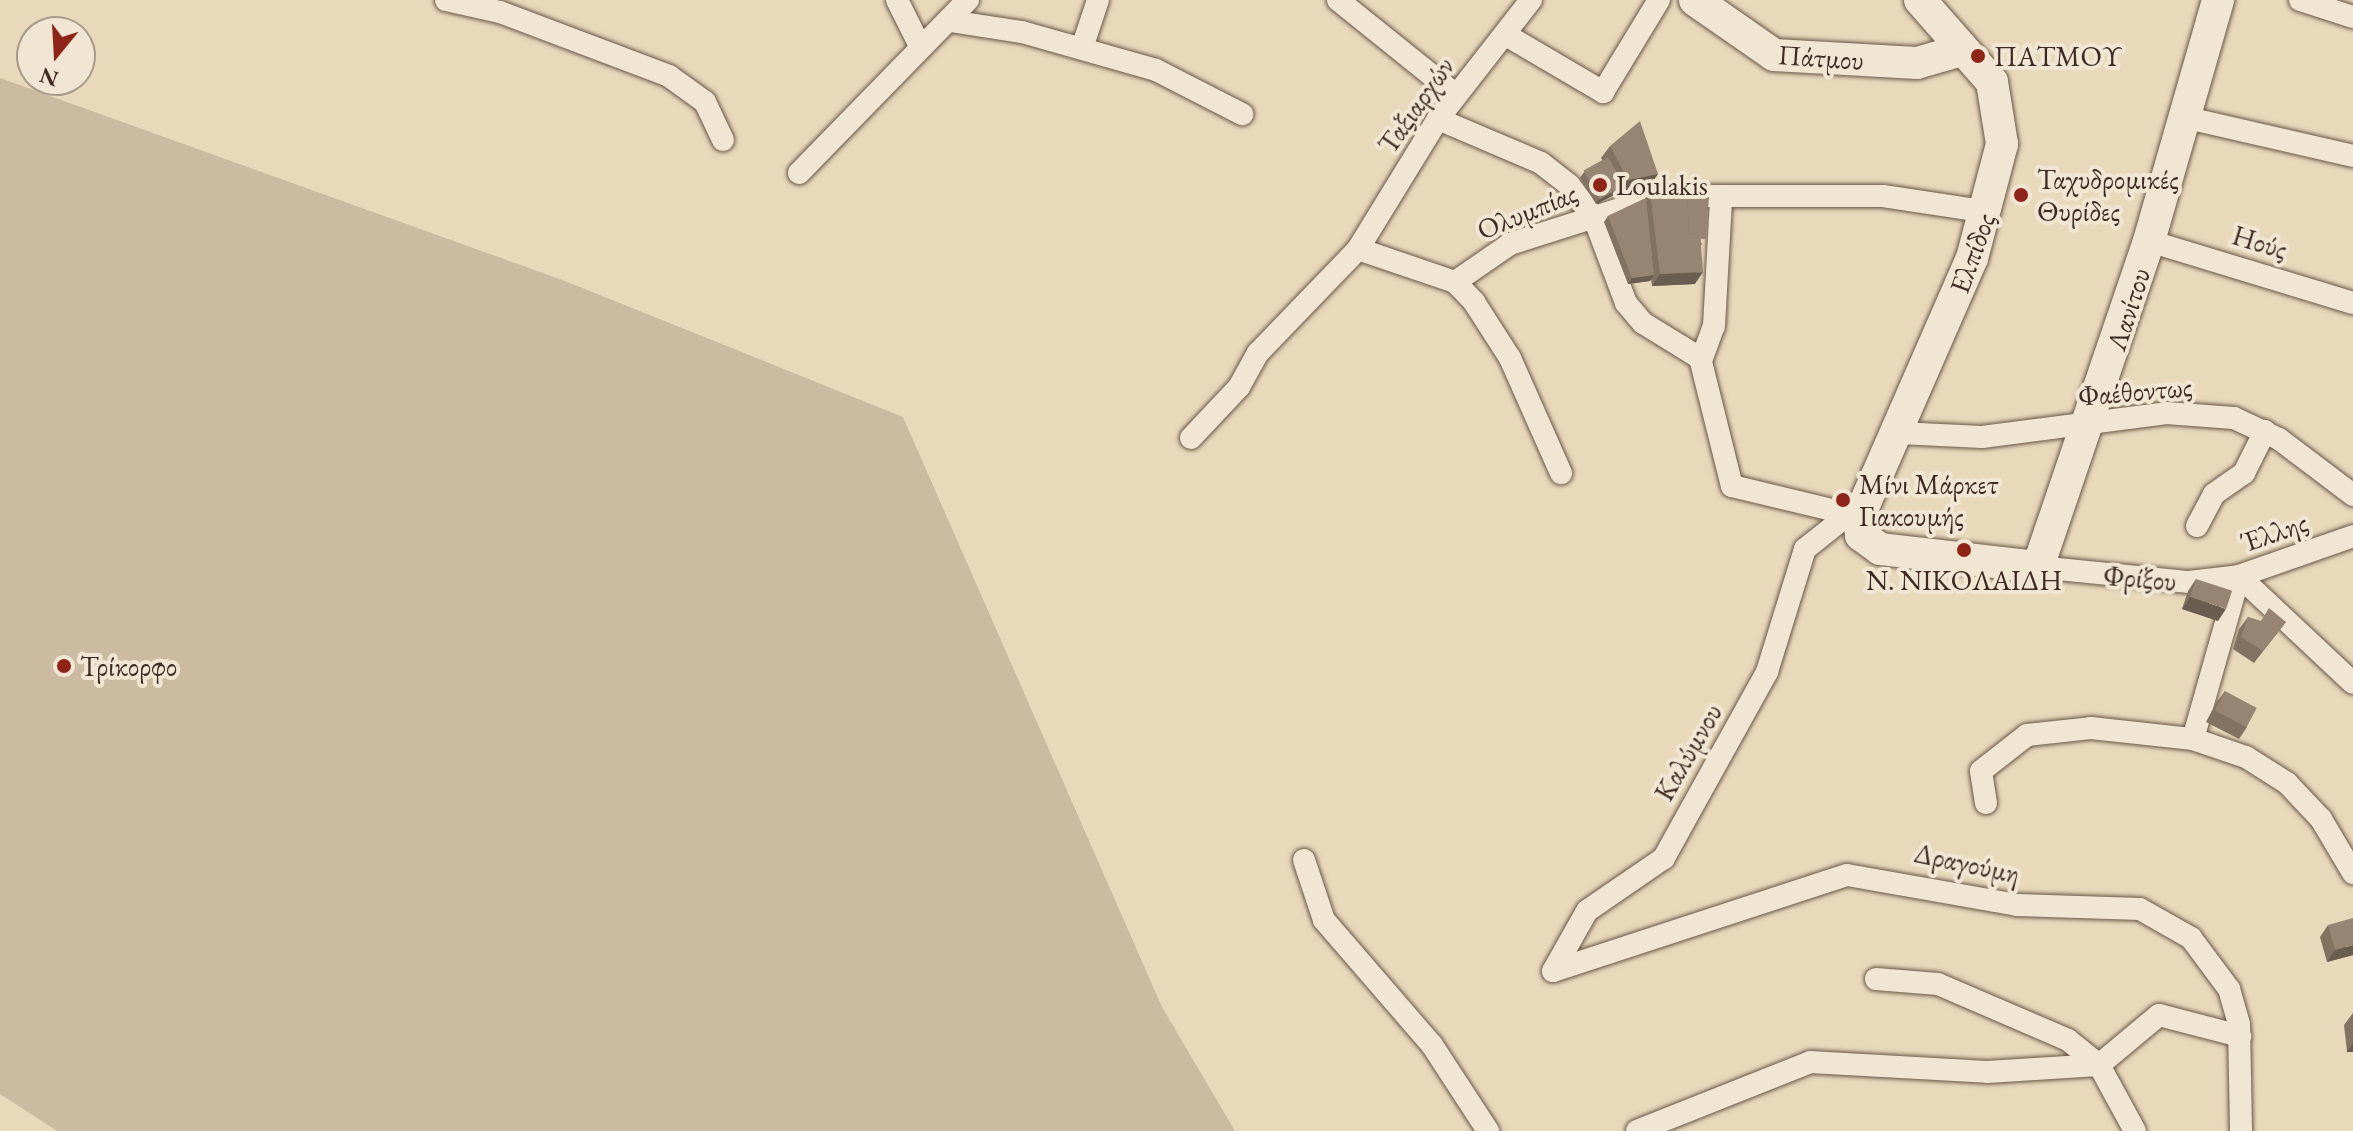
<!DOCTYPE html>
<html>
<head>
<meta charset="utf-8">
<style>
	body { margin:0 }
	#map { position:relative; width:2353px; height:1131px; overflow:hidden; background:#e8d9bb; font-family:"EB Garamond",serif }
	div>[style] { position:absolute }
	[style*='--x'] { left:calc(var(--x)*1px); top:calc(var(--y)*1px); width:calc(var(--w)*1px); rotate:calc(var(--a)*1deg) }
	.green>* { inset:0; background:#cbbba1 }
	.roads { filter:drop-shadow(0 0 2px #685648) drop-shadow(0 0 2px #685648) }
	.street>* { height:22px; margin:-11px; padding:0 11px; transform-origin:11px; border-radius:11px; background:#f0e6d3 }
	.secondary>* { height:32px; margin:-16px; padding:0 16px; transform-origin:16px; border-radius:16px; background:#f0e6d3 }
	.wall>* { inset:0; background:#817262 }
	.shaded-wall>* { inset:0; background:#695d50 }
	.building>* { inset:0; background:#968572; transform-origin:0 0 }
	.dots>* { width:22px; height:22px; translate:-50% -50%; box-sizing:border-box; border:4px solid #f0e6d3; border-radius:50% }
	span { translate:-50% -50%; white-space:nowrap; text-align:center; line-height:1.15; -webkit-text-stroke:8px #f0e6d3; paint-order:stroke }
	.poi-label { font-size:28px; color:#3e2a22 }
	.left { translate:0 -50%; text-align:left }
	.street-label { font-size:28px; color:#3e2a22 }
	.north { position:absolute; left:16px; top:16px; width:80px; height:80px; box-sizing:border-box; background:#f0e6d3; border:2px solid #a99b8c; border-radius:50%; rotate:198deg; font-size:22px; font-weight:700; line-height:32px; text-align:center; color:#3e2a22 }
	.north::after { content:''; display:block; margin:auto; width:28px; height:36px; background:#8f2418; clip-path:polygon(50% 0,100% 100%,50% 72%,0 100%) }
</style>
</head>
<body>
<div id="map">
	<div class="green">
		<div style="clip-path:polygon(0 78px,565px 281px,903px 417px,1162px 1007px,1235px 1131px,57px 1131px,0 1094px)"></div>
	</div>
	<div class="roads">
		<div class="street">
			<div style="--x:446;--y:0;--w:55;--a:12.5"></div>
			<div style="--x:500;--y:12;--w:181;--a:20.7"></div>
			<div style="--x:669;--y:76;--w:44;--a:35.8"></div>
			<div style="--x:705;--y:102;--w:42;--a:64.7"></div>
			<div style="--x:897;--y:0;--w:51;--a:63.4"></div>
			<div style="--x:1338;--y:0;--w:151;--a:38.8"></div>
			<div style="--x:2300;--y:0;--w:56;--a:17.8"></div>
			<div style="--x:950;--y:21;--w:73;--a:8.7"></div>
			<div style="--x:1022;--y:32;--w:139;--a:15.8"></div>
			<div style="--x:1156;--y:70;--w:97;--a:27.1"></div>
			<div style="--x:1506;--y:35;--w:113;--a:30.4"></div>
			<div style="--x:1603;--y:92;--w:108;--a:-58.7"></div>
			<div style="--x:1082;--y:48;--w:51;--a:-71.6"></div>
			<div style="--x:2183;--y:117;--w:174;--a:12.9"></div>
			<div style="--x:1438;--y:119;--w:112;--a:23.1"></div>
			<div style="--x:1541;--y:163;--w:36;--a:38"></div>
			<div style="--x:1569;--y:185;--w:41;--a:52.9"></div>
			<div style="--x:1594;--y:218;--w:91;--a:69.4"></div>
			<div style="--x:1626;--y:303;--w:26;--a:50"></div>
			<div style="--x:1643;--y:323;--w:67;--a:31.6"></div>
			<div style="--x:1700;--y:358;--w:132;--a:76"></div>
			<div style="--x:1732;--y:486;--w:129;--a:13.5"></div>
			<div style="--x:799;--y:173;--w:242;--a:-45.7"></div>
			<div style="--x:2149;--y:241;--w:213;--a:16.9"></div>
			<div style="--x:1358;--y:249;--w:102;--a:18.8"></div>
			<div style="--x:1455;--y:282;--w:28;--a:46"></div>
			<div style="--x:1474;--y:302;--w:67;--a:57.3"></div>
			<div style="--x:1510;--y:358;--w:126;--a:66.1"></div>
			<div style="--x:1455;--y:282;--w:67;--a:-34.6"></div>
			<div style="--x:1510;--y:244;--w:157;--a:-17.7"></div>
			<div style="--x:1660;--y:196;--w:223;--a:0"></div>
			<div style="--x:1883;--y:196;--w:107;--a:8.6"></div>
			<div style="--x:1701;--y:361;--w:37;--a:-70"></div>
			<div style="--x:1714;--y:326;--w:127;--a:-86.8"></div>
			<div style="--x:1899;--y:433;--w:83;--a:2.8"></div>
			<div style="--x:1982;--y:437;--w:186;--a:-7.4"></div>
			<div style="--x:2166;--y:413;--w:68;--a:4.2"></div>
			<div style="--x:2234;--y:418;--w:50;--a:25"></div>
			<div style="--x:2279;--y:439;--w:93;--a:37.1"></div>
			<div style="--x:1191;--y:438;--w:70;--a:-46.7"></div>
			<div style="--x:1239;--y:387;--w:39;--a:-61"></div>
			<div style="--x:1258;--y:353;--w:144;--a:-46.1"></div>
			<div style="--x:1358;--y:249;--w:153;--a:-58.4"></div>
			<div style="--x:1438;--y:119;--w:151;--a:-52"></div>
			<div style="--x:1849;--y:514;--w:56;--a:141.5"></div>
			<div style="--x:1805;--y:549;--w:129;--a:107.2"></div>
			<div style="--x:1767;--y:672;--w:213;--a:119"></div>
			<div style="--x:1664;--y:858;--w:93;--a:145.5"></div>
			<div style="--x:1587;--y:911;--w:69;--a:119.5"></div>
			<div style="--x:1553;--y:971;--w:309;--a:-18.1"></div>
			<div style="--x:1847;--y:875;--w:173;--a:10"></div>
			<div style="--x:2017;--y:905;--w:123;--a:1.9"></div>
			<div style="--x:2140;--y:909;--w:59;--a:29.6"></div>
			<div style="--x:2191;--y:938;--w:64;--a:53.3"></div>
			<div style="--x:2229;--y:989;--w:37;--a:74"></div>
			<div style="--x:2239;--y:1025;--w:106;--a:88.9"></div>
			<div style="--x:2197;--y:526;--w:36;--a:-62"></div>
			<div style="--x:2214;--y:494;--w:37;--a:-35"></div>
			<div style="--x:2244;--y:473;--w:47;--a:-63.4"></div>
			<div style="--x:2038;--y:567;--w:152;--a:5.7"></div>
			<div style="--x:2189;--y:582;--w:50;--a:-6.8"></div>
			<div style="--x:2239;--y:576;--w:121;--a:-19.3"></div>
			<div style="--x:2239;--y:576;--w:156;--a:43.2"></div>
			<div style="--x:2193;--y:739;--w:169;--a:-74.2"></div>
			<div style="--x:1986;--y:803;--w:32;--a:-99"></div>
			<div style="--x:1981;--y:771;--w:58;--a:-38"></div>
			<div style="--x:2027;--y:735;--w:64;--a:-6.2"></div>
			<div style="--x:2091;--y:728;--w:103;--a:6.2"></div>
			<div style="--x:2193;--y:739;--w:56;--a:18.8"></div>
			<div style="--x:2246;--y:757;--w:49;--a:32.4"></div>
			<div style="--x:2287;--y:783;--w:50;--a:46.6"></div>
			<div style="--x:2321;--y:819;--w:63;--a:59.3"></div>
			<div style="--x:1304;--y:860;--w:63;--a:71.6"></div>
			<div style="--x:1324;--y:920;--w:165;--a:49.2"></div>
			<div style="--x:1432;--y:1045;--w:103;--a:56.9"></div>
			<div style="--x:1876;--y:979;--w:62;--a:4.6"></div>
			<div style="--x:1938;--y:984;--w:142;--a:23.3"></div>
			<div style="--x:2068;--y:1040;--w:40;--a:39"></div>
			<div style="--x:2099;--y:1065;--w:75;--a:61.4"></div>
			<div style="--x:1637;--y:1131;--w:186;--a:-21.7"></div>
			<div style="--x:1810;--y:1062;--w:177;--a:3.2"></div>
			<div style="--x:1987;--y:1072;--w:112;--a:-3.6"></div>
			<div style="--x:2099;--y:1065;--w:78;--a:-39.8"></div>
			<div style="--x:2159;--y:1015;--w:84;--a:14.5"></div>
		</div>
		<div class="secondary">
			<div style="--x:1695;--y:0;--w:96;--a:34.8"></div>
			<div style="--x:1774;--y:55;--w:143;--a:3.2"></div>
			<div style="--x:1917;--y:63;--w:47;--a:-16.1"></div>
			<div style="--x:1920;--y:0;--w:109;--a:48.7"></div>
			<div style="--x:1992;--y:82;--w:63;--a:80.8"></div>
			<div style="--x:2002;--y:144;--w:118;--a:104.7"></div>
			<div style="--x:1972;--y:258;--w:283;--a:113.6"></div>
			<div style="--x:1859;--y:517;--w:18;--a:84"></div>
			<div style="--x:1861;--y:535;--w:24;--a:36"></div>
			<div style="--x:1880;--y:549;--w:159;--a:6.5"></div>
			<div style="--x:2038;--y:567;--w:344;--a:-71.2"></div>
			<div style="--x:2149;--y:241;--w:251;--a:-74"></div>
		</div>
	</div>
	<div class="wall">
		<div style="clip-path:polygon(1610px 146px,1658px 174px,1650px 185px,1620px 192px,1596px 204px,1580px 178px,1584px 172px,1603px 161px,1601px 158px)"></div>
		<div style="clip-path:polygon(1650px 192px,1687px 196px,1702px 245px,1701px 245px,1695px 284px,1652px 286px,1651px 279px,1650px 281px,1628px 284px,1604px 222px,1608px 216px,1646px 198px)"></div>
		<div style="clip-path:polygon(2196px 579px,2218px 621px,2182px 609px,2188px 591px)"></div>
		<div style="clip-path:polygon(2248px 617px,2260px 621px,2286px 622px,2254px 663px,2233px 649px,2239px 629px)"></div>
		<div style="clip-path:polygon(2225px 691px,2247px 727px,2239px 739px,2206px 722px,2216px 703px)"></div>
		<div style="clip-path:polygon(2328px 925px,2353px 955px,2327px 962px,2320px 937px)"></div>
		<div style="clip-path:polygon(2353px 1013px,2353px 1052px,2347px 1052px,2344px 1025px)"></div>
	</div>
	<div class="shaded-wall">
		<div style="clip-path:polygon(1658px 174px,1650px 185px,1620px 192px,1596px 204px,1600px 198px,1624px 186px,1628px 180px)"></div>
		<div style="clip-path:polygon(1703px 272px,1695px 284px,1652px 286px,1660px 274px)"></div>
		<div style="clip-path:polygon(1654px 275px,1650px 281px,1628px 284px,1632px 278px)"></div>
		<div style="clip-path:polygon(2190px 597px,2226px 609px,2218px 621px,2182px 609px)"></div>
		<div style="clip-path:polygon(2353px 945px,2353px 955px,2327px 962px,2335px 950px)"></div>
		<div style="clip-path:polygon(2353px 1043px,2353px 1052px,2347px 1052px)"></div>
	</div>
	<div class="building">
		<div style="clip-path:polygon(1640px 121px,1658px 174px,1628px 180px,1610px 146px)"></div>
		<div style="left:1608px;top:157px;width:33px;height:28px;rotate:61deg"></div>
		<div style="clip-path:polygon(1687px 190px,1689px 234px,1700px 233px,1703px 272px,1660px 274px,1650px 192px)"></div>
		<div style="clip-path:polygon(1687px 196px,1709px 197px,1706px 239px,1700px 239px,1700px 233px,1689px 234px)"></div>
		<div style="clip-path:polygon(1646px 198px,1654px 275px,1632px 278px,1608px 216px)"></div>
		<div style="left:2196px;top:579px;width:38px;height:19px;rotate:18deg"></div>
		<div style="clip-path:polygon(2269px 608px,2286px 622px,2263px 651px,2241px 637px,2248px 617px,2261px 621px)"></div>
		<div style="left:2225px;top:691px;width:36px;height:22px;rotate:28deg"></div>
		<div style="clip-path:polygon(2353px 918px,2353px 945px,2335px 950px,2328px 925px)"></div>
	</div>
	<div class="dots">
		<div style="left:1978px;top:56px;background:#8f2418"></div>
		<div style="left:1600px;top:185px;background:#8f2418"></div>
		<div style="left:2021px;top:195px;background:#8f2418"></div>
		<div style="left:1843px;top:500px;background:#8f2418"></div>
		<div style="left:1964px;top:550px;background:#8f2418"></div>
		<div style="left:64px;top:666px;background:#8f2418"></div>
	</div>
	<div class="poi-label">
		<span class="left" style="left:1994px;top:56px">ΠΑΤΜΟΥ</span>
		<span class="left" style="left:2037px;top:195px">Ταχυδρομικές<br>Θυρίδες</span>
		<span class="left" style="left:1616px;top:185px">Loulakis</span>
		<span class="left" style="left:1859px;top:500px">Μίνι Μάρκετ<br>Γιακουμής</span>
		<span style="left:1964px;top:580px">Ν. ΝΙΚΟΛΑΙΔΗ</span>
		<span class="left" style="left:80px;top:666px">Τρίκορφο</span>
	</div>
	<div class="street-label">
		<span style="left:1821px;top:57px;rotate:4deg">Πάτμου</span>
		<span style="left:1416px;top:105px;rotate:-55deg">Ταξιαρχών</span>
		<span style="left:1527px;top:211px;rotate:-22deg">Ολυμπίας</span>
		<span style="left:2260px;top:242px;rotate:17deg">Ηούς</span>
		<span style="left:1972px;top:253px;rotate:-70deg">Ελπίδος</span>
		<span style="left:2128px;top:309px;rotate:-72deg">Λανίτου</span>
		<span style="left:2135px;top:391px;rotate:-5deg">Φαέθοντως</span>
		<span style="left:2274px;top:532px;rotate:-19deg">Έλλης</span>
		<span style="left:2140px;top:578px;rotate:5deg">Φρίξου</span>
		<span style="left:1688px;top:752px;rotate:-60deg">Καλύμνου</span>
		<span style="left:1967px;top:863px;rotate:12deg">Δραγούμη</span>
	</div>
	<div class="north">N</div>
</div>
</body>
</html>
